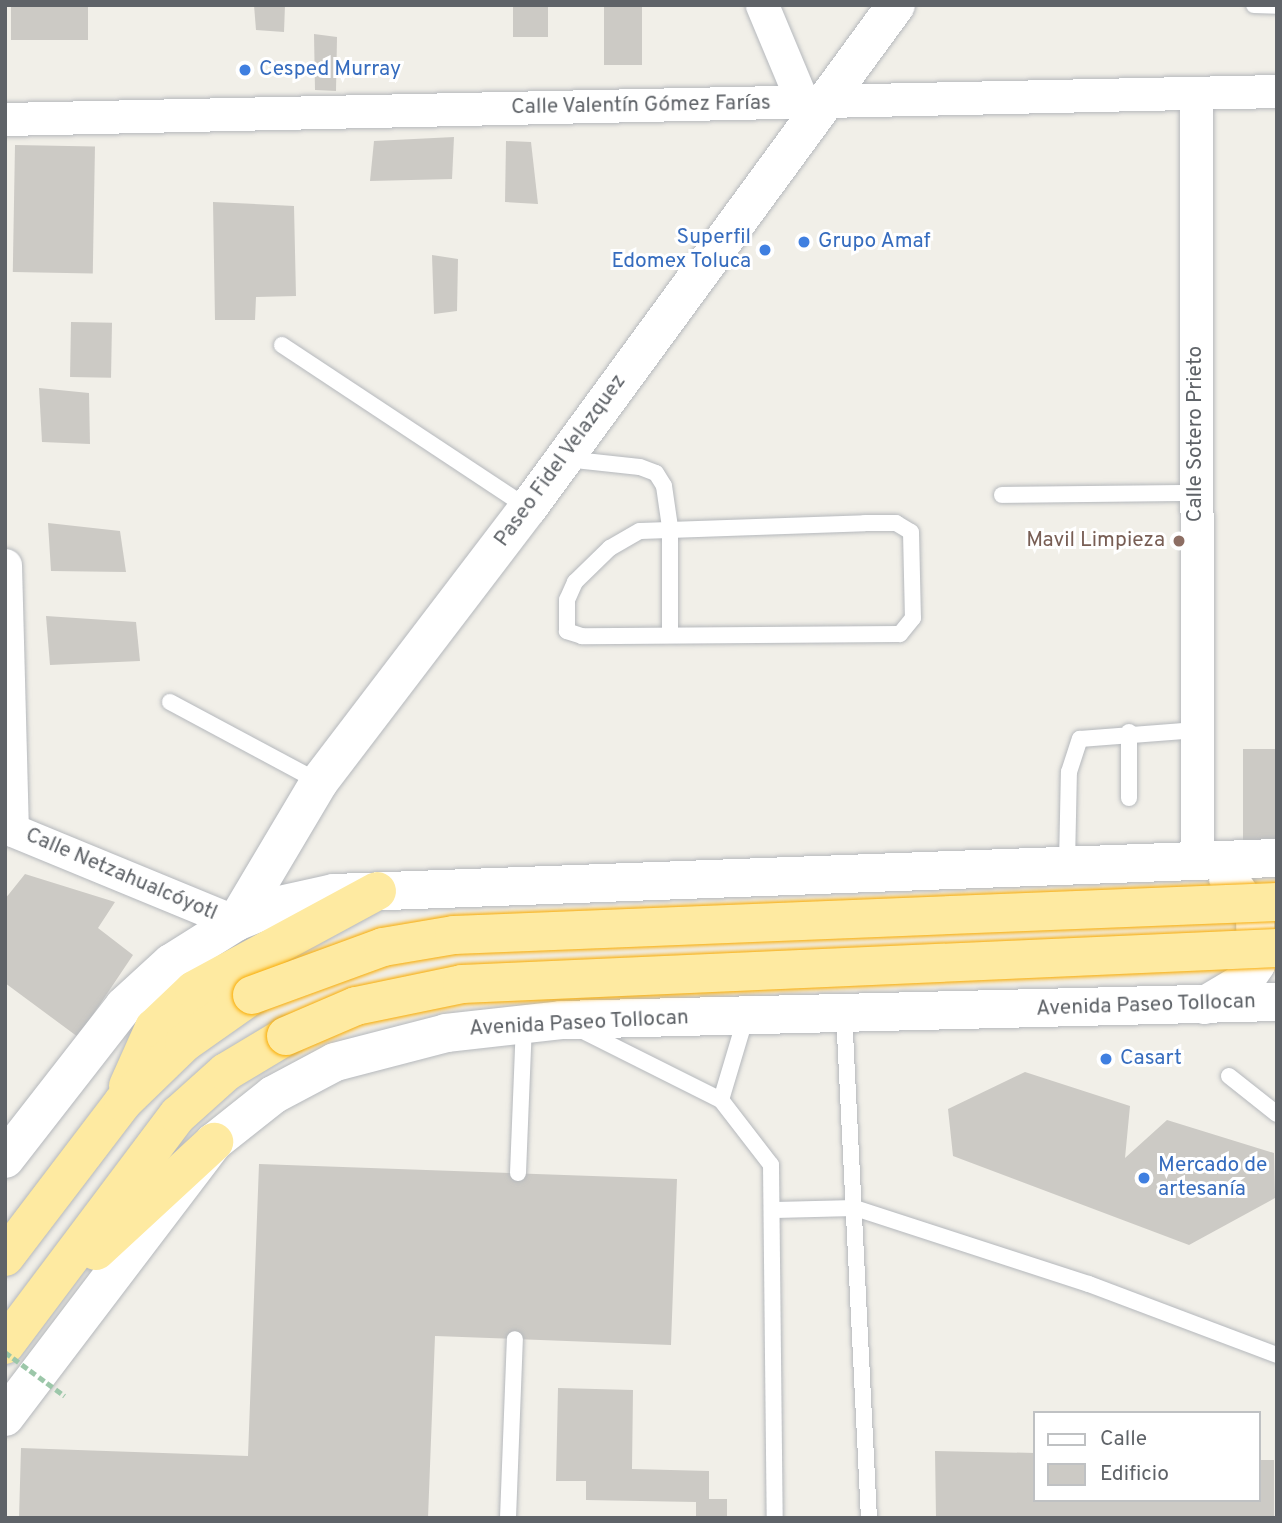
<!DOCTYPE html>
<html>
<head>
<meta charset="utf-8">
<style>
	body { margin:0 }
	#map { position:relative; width:1282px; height:1523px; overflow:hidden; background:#f1efe8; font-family:Overpass,sans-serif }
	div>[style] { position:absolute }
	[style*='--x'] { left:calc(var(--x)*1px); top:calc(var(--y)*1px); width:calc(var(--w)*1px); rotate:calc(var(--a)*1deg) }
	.building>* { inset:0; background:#cccac5; transform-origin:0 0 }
	.roads { filter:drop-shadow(0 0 2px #b5b8bc) drop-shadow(0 0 2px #b5b8bc) }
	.service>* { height:16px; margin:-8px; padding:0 8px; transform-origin:8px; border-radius:8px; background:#fff }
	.minor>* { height:33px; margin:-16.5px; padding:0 16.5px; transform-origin:16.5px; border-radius:16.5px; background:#fff }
	.secondary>* { height:38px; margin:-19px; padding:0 19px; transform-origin:19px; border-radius:19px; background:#fff }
	.trunk>* { height:38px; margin:-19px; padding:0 19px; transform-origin:19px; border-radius:19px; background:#feeaa1 }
	.path-bridge>* { height:4.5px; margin-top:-2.25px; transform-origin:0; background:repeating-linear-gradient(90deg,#9cc7a9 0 7px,transparent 0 10.5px) }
	.bridges { filter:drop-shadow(0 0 2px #f9ab00) drop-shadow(0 0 2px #f9ab00) }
	.trunk-bridge>* { height:38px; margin:-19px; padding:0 19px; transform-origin:19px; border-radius:19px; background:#feeaa1 }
	.dots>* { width:19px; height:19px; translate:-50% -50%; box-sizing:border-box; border:4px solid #fff; border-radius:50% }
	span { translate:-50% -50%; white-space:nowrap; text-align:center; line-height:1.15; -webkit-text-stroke:6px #fff; paint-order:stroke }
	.shop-label { font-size:21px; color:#366cbe }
	.left { translate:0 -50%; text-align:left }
	.right { translate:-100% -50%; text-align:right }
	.street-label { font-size:21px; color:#5f6368 }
	.education-label { font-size:21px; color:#785e54 }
	.frame { position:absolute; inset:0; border:7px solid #5f6368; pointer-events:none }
	.legend { position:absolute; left:1033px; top:1411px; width:228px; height:91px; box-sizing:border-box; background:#fff; border:2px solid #bfc1c3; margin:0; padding:9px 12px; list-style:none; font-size:21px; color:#5f6368 }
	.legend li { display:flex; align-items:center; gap:14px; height:35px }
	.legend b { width:35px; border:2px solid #bfc1c3 }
</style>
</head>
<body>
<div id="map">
	<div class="building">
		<div style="left:11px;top:5px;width:77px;height:35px"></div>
		<div style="clip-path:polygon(254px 5px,285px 5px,284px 32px,256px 30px)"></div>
		<div style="left:513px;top:5px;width:35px;height:32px"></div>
		<div style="left:604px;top:7px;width:38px;height:58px"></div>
		<div style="clip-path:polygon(314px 34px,337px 37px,336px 91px,315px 90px)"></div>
		<div style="clip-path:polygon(454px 137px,452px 179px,370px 181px,374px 141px)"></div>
		<div style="clip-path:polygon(506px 141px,531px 142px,538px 204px,505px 202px)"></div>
		<div style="left:15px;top:145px;width:80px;height:127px;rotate:1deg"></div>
		<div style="clip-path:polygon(213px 202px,294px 206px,296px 296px,256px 297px,255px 320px,215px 320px)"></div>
		<div style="clip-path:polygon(432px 255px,458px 259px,457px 311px,434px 314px)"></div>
		<div style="left:71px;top:322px;width:41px;height:55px;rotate:1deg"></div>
		<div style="clip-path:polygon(39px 388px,89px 393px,90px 444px,42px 442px)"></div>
		<div style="clip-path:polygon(48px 523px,120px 531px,126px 572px,51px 571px)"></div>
		<div style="clip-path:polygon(46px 616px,136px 622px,140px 661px,50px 665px)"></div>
		<div style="left:1277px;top:749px;width:92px;height:34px;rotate:90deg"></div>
		<div style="clip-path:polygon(25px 874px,115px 902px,98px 928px,133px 955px,78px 1037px,5px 983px,5px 899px)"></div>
		<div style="clip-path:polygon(1025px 1072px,1130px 1106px,1125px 1158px,1167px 1120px,1274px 1153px,1275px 1198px,1189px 1245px,953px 1156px,948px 1109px)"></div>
		<div style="clip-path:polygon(259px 1164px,677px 1179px,671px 1345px,435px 1336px,428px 1518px,19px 1518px,21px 1448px,248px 1456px)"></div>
		<div style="clip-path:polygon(558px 1388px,633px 1390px,632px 1469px,709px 1471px,709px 1499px,727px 1499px,727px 1518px,696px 1518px,696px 1502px,586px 1500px,586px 1481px,556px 1481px)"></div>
		<div style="clip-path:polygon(935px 1451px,1035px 1453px,1035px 1500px,1259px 1500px,1259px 1460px,1274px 1460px,1274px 1518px,936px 1518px)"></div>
	</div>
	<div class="roads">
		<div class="service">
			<div style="--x:1254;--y:5;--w:23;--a:2"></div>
			<div style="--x:282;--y:345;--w:295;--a:33.5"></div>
			<div style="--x:566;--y:459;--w:74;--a:6.2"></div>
			<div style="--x:640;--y:467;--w:17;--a:21"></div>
			<div style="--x:656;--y:473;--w:15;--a:58"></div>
			<div style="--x:664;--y:486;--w:41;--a:81.7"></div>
			<div style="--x:670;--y:527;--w:108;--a:90"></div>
			<div style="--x:1002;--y:495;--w:195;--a:-0.6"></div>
			<div style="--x:865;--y:523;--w:31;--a:0"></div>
			<div style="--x:896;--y:523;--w:17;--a:31"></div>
			<div style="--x:911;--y:532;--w:86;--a:88.7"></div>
			<div style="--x:913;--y:618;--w:21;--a:129"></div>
			<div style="--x:900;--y:634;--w:318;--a:179.6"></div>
			<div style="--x:582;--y:636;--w:16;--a:-162"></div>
			<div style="--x:567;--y:631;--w:31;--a:-90"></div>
			<div style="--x:567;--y:600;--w:20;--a:-66"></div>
			<div style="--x:575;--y:582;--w:49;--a:-44.2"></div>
			<div style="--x:610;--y:548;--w:34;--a:-30"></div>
			<div style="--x:640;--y:531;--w:225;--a:-2"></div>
			<div style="--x:170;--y:702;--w:169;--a:28.2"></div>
			<div style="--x:1129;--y:732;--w:66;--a:90"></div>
			<div style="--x:1067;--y:864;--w:92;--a:-88.8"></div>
			<div style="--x:1069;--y:772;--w:35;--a:-72"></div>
			<div style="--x:1080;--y:739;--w:117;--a:-4.4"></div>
			<div style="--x:844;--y:1013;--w:506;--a:87.17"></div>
			<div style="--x:579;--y:1029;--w:159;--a:26.6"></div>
			<div style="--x:721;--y:1100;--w:82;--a:52.4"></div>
			<div style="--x:771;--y:1165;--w:353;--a:89.4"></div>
			<div style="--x:1229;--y:1076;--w:61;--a:38.4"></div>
			<div style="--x:721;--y:1100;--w:88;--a:-73.4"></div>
			<div style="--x:518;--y:1173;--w:150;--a:-87.7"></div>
			<div style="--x:775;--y:1210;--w:80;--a:-1.4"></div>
			<div style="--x:855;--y:1208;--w:246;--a:18"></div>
			<div style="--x:1089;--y:1284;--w:201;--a:20.7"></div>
			<div style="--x:508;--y:1518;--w:179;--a:-87.8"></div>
		</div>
		<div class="minor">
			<div style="--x:762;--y:5;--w:106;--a:67.3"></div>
			<div style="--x:1196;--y:93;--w:767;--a:89.93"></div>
			<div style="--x:5;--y:119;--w:1272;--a:-1.26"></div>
			<div style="--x:5;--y:565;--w:265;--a:88.5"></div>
			<div style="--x:5;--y:827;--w:250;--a:22.4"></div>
		</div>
		<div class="secondary">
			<div style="--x:236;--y:922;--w:163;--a:-59.3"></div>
			<div style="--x:319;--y:782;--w:345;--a:-52.7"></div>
			<div style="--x:528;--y:508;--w:623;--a:-53.81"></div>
			<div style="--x:1205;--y:1005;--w:45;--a:-30.5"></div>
			<div style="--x:1244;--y:982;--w:22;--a:-56"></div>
			<div style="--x:1256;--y:964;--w:48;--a:-91.2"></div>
			<div style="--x:1255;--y:916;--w:47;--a:-125.4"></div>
			<div style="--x:5;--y:1159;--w:194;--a:-52.1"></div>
			<div style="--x:124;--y:1006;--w:64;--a:-42.5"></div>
			<div style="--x:171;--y:963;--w:77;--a:-32.2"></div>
			<div style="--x:236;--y:922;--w:42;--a:-22.3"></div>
			<div style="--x:275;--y:906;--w:60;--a:-12.4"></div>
			<div style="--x:334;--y:893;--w:944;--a:-2.13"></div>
			<div style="--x:5;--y:1417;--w:345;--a:-52.8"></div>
			<div style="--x:214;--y:1142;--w:75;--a:-38.5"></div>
			<div style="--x:273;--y:1095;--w:70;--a:-28"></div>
			<div style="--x:335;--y:1062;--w:115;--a:-14.6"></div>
			<div style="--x:446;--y:1033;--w:116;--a:-6.4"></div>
			<div style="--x:561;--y:1020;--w:716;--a:-1.44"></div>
		</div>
		<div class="trunk">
			<div style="--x:128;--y:1086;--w:64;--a:-65.9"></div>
			<div style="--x:154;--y:1028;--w:55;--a:-43.5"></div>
			<div style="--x:194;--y:990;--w:208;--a:-28.4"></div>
			<div style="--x:96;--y:1251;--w:161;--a:-42.7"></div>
			<div style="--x:5;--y:1257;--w:195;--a:-52.7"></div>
			<div style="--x:123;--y:1102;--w:85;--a:-44"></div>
			<div style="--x:184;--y:1043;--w:83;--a:-35.2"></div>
			<div style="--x:5;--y:1345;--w:288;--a:-53.1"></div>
			<div style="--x:178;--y:1115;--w:64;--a:-41.9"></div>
			<div style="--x:226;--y:1072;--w:70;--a:-31"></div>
		</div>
	</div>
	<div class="path-bridge">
		<div style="--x:5;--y:1352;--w:74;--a:36.3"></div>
	</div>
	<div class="bridges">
		<div class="trunk-bridge">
			<div style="--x:252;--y:995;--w:140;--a:-20.1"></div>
			<div style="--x:383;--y:947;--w:72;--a:-9.6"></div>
			<div style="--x:454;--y:935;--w:824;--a:-2.3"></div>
			<div style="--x:286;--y:1036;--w:76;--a:-23.2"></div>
			<div style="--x:356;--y:1006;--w:108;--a:-11.7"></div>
			<div style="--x:462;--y:984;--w:816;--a:-2.53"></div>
		</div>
	</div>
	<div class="dots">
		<div style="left:245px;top:70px;background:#3f7fe0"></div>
		<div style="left:804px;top:242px;background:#3f7fe0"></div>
		<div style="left:765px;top:250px;background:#3f7fe0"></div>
		<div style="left:1179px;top:541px;background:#8d6e63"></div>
		<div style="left:1106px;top:1059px;background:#3f7fe0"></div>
		<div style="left:1144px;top:1178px;background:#3f7fe0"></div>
	</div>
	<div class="shop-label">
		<span class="left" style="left:259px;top:70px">Cesped Murray</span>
		<span class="right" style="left:751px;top:250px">Superfil<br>Edomex Toluca</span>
		<span class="left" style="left:818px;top:242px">Grupo Amaf</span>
		<span class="left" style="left:1120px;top:1059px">Casart</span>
		<span class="left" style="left:1158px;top:1178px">Mercado de<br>artesanía</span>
	</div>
	<div class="street-label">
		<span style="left:641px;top:106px;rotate:-1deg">Calle Valentín Gómez Farías</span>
		<span style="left:1196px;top:434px;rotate:-90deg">Calle Sotero Prieto</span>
		<span style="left:561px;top:461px;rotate:-54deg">Paseo Fidel Velazquez</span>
		<span style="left:121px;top:875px;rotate:23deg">Calle Netzahualcóyotl</span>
		<span style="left:1146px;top:1006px;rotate:-2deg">Avenida Paseo Tollocan</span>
		<span style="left:579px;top:1024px;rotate:-3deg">Avenida Paseo Tollocan</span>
	</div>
	<div class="education-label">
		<span class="right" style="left:1165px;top:541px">Mavil Limpieza</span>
	</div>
	<div class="frame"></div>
	<ul class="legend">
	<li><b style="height:9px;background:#fff"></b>Calle</li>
	<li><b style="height:19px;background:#cccac5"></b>Edificio</li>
	</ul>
</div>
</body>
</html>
